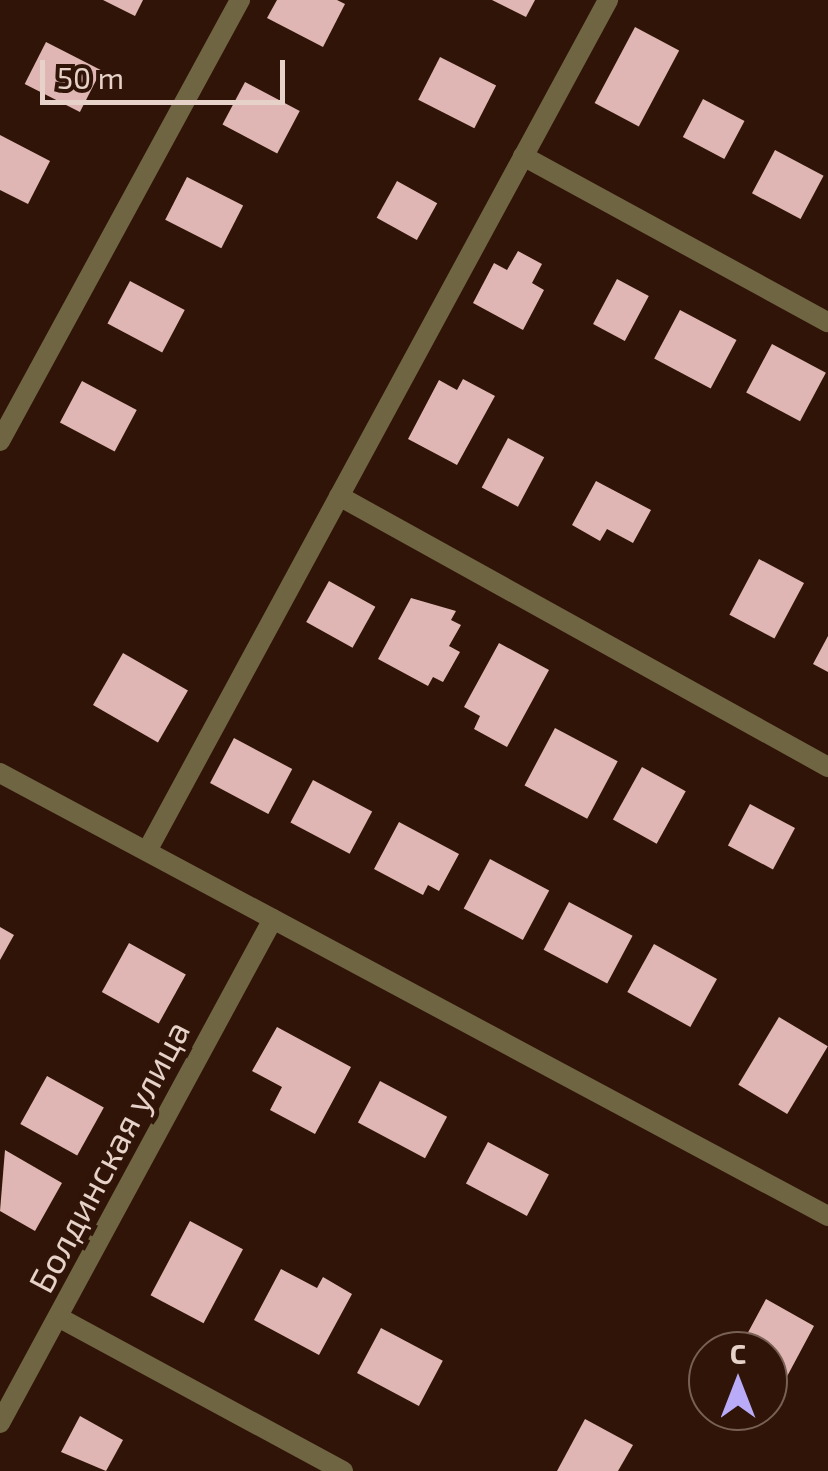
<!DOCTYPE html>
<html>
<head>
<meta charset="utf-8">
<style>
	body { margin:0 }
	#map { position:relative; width:828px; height:1471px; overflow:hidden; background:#2f1407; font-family:"Exo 2",sans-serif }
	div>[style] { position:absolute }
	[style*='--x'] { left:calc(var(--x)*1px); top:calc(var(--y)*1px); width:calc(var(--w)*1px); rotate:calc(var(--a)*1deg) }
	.building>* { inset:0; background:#e0b6b4; transform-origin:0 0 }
	.minor>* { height:20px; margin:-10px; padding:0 10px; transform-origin:10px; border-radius:10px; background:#6f6543 }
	span { translate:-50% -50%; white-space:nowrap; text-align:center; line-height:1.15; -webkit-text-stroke:10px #2f1407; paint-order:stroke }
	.street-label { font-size:35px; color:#e6d2c9 }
	.north { position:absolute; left:688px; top:1331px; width:100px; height:100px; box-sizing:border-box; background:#2f1407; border:2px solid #786055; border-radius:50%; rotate:0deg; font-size:28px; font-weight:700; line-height:40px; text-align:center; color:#e6d2c9 }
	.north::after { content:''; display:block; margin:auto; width:35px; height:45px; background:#b9abf7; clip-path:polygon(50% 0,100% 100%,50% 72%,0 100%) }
	.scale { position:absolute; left:40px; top:60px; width:245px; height:45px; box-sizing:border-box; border:5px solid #e6d2c9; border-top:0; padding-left:12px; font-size:30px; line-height:35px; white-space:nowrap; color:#e6d2c9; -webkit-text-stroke:8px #2f1407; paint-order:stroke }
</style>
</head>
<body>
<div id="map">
	<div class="building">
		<div style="clip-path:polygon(103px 0,143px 0,135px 16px)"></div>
		<div style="clip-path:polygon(277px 0,337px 0,345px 4px,323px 47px,267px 18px)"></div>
		<div style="clip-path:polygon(492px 0,535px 0,526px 17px)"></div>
		<div style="left:635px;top:27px;width:50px;height:86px;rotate:28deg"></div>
		<div style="left:46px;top:42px;width:62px;height:47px;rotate:27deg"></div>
		<div style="left:440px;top:57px;width:63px;height:48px;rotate:27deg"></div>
		<div style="left:245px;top:82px;width:62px;height:48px;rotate:28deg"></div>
		<div style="left:703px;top:99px;width:47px;height:43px;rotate:28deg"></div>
		<div style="clip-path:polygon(0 135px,50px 161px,28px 204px,0 190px)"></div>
		<div style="left:775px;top:150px;width:55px;height:49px;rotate:28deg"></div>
		<div style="left:187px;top:177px;width:63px;height:48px;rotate:27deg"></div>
		<div style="left:397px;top:181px;width:46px;height:42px;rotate:29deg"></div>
		<div style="clip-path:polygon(518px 251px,542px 264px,532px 283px,544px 290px,523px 330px,473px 303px,494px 263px,507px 270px)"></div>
		<div style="left:617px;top:279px;width:36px;height:51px;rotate:28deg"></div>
		<div style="left:130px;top:281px;width:62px;height:48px;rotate:28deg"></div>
		<div style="left:680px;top:310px;width:64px;height:55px;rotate:28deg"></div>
		<div style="left:772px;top:344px;width:61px;height:55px;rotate:28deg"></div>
		<div style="clip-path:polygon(463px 379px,495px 396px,457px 465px,408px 439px,439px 380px,457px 390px)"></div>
		<div style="left:82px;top:381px;width:62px;height:47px;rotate:28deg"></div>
		<div style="left:508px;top:438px;width:41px;height:56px;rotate:28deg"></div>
		<div style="clip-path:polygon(596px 481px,651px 510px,633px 543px,607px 529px,600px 541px,572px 525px)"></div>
		<div style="left:759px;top:559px;width:51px;height:63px;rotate:28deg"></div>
		<div style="left:329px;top:581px;width:53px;height:47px;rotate:29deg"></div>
		<div style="clip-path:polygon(411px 598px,456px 611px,451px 620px,461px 625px,449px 646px,460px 652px,443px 682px,433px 677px,428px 686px,378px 659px)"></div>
		<div style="clip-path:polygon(828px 636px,828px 672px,813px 664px)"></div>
		<div style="clip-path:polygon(499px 643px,549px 670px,507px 747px,474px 729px,480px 716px,464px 707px)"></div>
		<div style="left:123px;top:653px;width:75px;height:60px;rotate:30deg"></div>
		<div style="left:555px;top:728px;width:71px;height:65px;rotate:28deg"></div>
		<div style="left:234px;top:738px;width:66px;height:51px;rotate:28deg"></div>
		<div style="left:642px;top:767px;width:50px;height:60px;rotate:29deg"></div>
		<div style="left:313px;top:780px;width:67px;height:48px;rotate:28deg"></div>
		<div style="left:750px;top:804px;width:51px;height:47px;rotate:28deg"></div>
		<div style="clip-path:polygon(399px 822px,459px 854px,439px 891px,428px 885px,423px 895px,374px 869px)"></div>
		<div style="left:490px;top:859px;width:67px;height:56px;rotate:28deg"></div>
		<div style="left:569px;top:902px;width:72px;height:54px;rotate:28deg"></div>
		<div style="clip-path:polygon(0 927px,14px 935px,0 960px)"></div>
		<div style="left:129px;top:943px;width:65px;height:56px;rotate:29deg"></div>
		<div style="left:654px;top:944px;width:72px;height:55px;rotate:29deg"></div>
		<div style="left:779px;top:1017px;width:57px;height:79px;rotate:31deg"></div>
		<div style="clip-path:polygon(277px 1027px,351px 1067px,315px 1134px,270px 1110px,282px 1087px,252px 1071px)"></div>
		<div style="left:47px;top:1076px;width:65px;height:55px;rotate:29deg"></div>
		<div style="left:380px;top:1081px;width:76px;height:47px;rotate:28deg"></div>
		<div style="left:488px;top:1142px;width:69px;height:47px;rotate:28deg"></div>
		<div style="clip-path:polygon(5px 1150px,62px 1183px,35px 1231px,0 1211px)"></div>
		<div style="left:190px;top:1221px;width:60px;height:84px;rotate:28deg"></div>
		<div style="clip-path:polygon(281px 1269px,317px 1288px,323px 1277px,352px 1294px,319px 1355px,254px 1320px)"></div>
		<div style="clip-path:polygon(766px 1299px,814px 1326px,783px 1384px,768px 1375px,768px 1351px,738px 1351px)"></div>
		<div style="left:381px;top:1328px;width:70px;height:51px;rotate:28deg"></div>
		<div style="clip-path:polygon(80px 1416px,123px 1440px,106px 1471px,61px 1452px)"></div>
		<div style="clip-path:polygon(585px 1419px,633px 1445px,618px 1471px,557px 1471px)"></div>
	</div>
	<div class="minor">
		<div style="--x:523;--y:156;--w:347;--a:28.6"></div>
		<div style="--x:0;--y:441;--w:502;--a:-61.44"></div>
		<div style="--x:339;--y:496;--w:559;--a:28.99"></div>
		<div style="--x:0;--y:773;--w:939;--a:28.15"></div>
		<div style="--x:147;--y:851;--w:968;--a:-61.55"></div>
		<div style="--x:58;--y:1317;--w:324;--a:28.4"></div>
		<div style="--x:0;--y:1423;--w:573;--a:-61.56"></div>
	</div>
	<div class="street-label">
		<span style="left:108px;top:1156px;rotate:-62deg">Болдинская улица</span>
	</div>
	<div class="north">С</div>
	<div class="scale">50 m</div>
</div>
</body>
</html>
